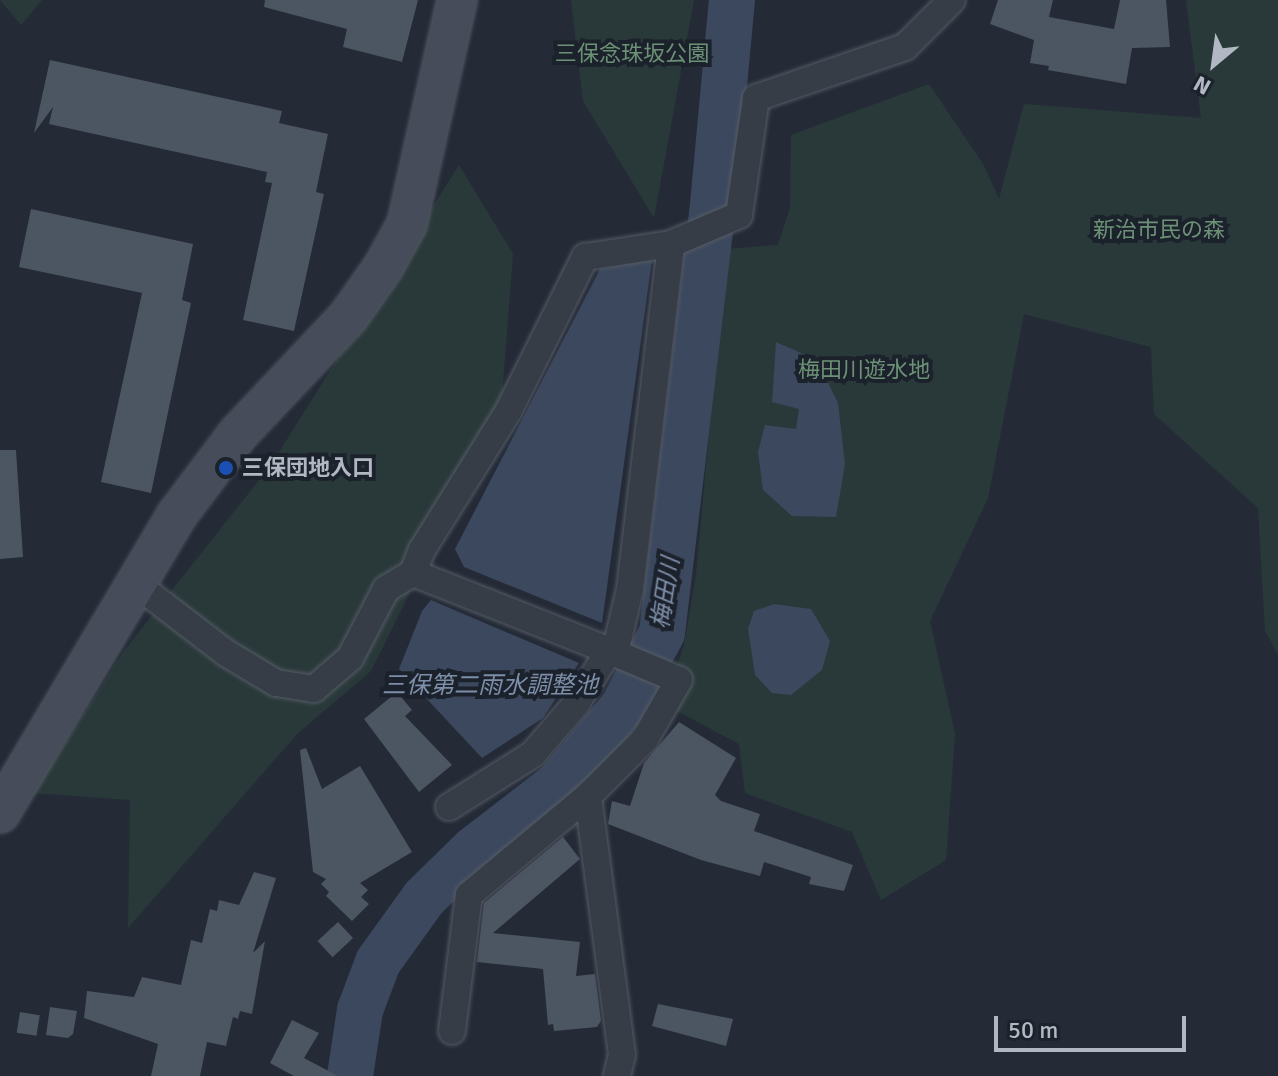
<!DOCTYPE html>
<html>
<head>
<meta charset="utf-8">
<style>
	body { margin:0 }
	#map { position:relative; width:1278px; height:1076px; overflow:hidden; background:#242b37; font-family:Signika,"Noto Sans JP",sans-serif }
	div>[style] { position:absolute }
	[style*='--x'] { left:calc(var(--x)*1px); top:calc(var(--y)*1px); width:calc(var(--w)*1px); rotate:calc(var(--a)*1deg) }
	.green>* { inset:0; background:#29393a }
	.water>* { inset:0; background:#3b485e }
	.river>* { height:46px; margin:-23px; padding:0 23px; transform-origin:23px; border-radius:23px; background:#3b485e }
	.building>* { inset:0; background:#4c5562; transform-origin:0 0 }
	.roads { filter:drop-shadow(0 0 2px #555b65) drop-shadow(0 0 2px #555b65) }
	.street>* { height:26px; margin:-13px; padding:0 13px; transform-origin:13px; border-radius:13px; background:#373d47 }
	.secondary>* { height:38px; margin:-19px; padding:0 19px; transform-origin:19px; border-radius:19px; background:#464c5a }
	.dots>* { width:22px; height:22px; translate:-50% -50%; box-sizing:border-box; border:4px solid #1c222c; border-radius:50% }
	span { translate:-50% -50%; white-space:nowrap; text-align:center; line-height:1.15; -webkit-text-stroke:8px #1c222c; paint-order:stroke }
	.park-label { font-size:22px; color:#6c9176 }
	.poi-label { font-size:22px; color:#b2b8c3; font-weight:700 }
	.left { translate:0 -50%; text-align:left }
	.water-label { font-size:24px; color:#7d8ea8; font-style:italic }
	.north { position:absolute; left:1174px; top:24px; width:80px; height:80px; -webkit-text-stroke:6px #1c222c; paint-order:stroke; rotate:209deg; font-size:22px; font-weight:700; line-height:32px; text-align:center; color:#b2b8c3 }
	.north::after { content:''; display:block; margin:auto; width:28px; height:36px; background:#b2b8c3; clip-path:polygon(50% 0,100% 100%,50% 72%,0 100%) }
	.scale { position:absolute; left:994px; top:1016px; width:192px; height:36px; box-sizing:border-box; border:4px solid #b2b8c3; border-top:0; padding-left:10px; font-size:24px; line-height:28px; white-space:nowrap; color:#b2b8c3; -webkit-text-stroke:6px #1c222c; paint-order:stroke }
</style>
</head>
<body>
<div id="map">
	<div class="green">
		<div style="clip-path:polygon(0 0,42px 0,21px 25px)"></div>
		<div style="clip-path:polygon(571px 0,694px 0,654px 218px,583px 101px)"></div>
		<div style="clip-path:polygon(1186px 0,1278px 0,1278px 655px,1265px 631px,1258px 508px,1154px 414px,1151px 347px,1024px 314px,988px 498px,930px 621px,955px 734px,946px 860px,881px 900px,852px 832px,745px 793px,739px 744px,664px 704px,684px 645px,696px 575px,726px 249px,778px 245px,790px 208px,791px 135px,929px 84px,983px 164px,999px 199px,1024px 104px,1201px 118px)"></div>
		<div style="clip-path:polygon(459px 165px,513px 254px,501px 409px,371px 671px,297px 734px,128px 928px,130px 800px,33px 793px,123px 652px,271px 465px)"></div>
	</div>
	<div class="water">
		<div style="clip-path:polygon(652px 260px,623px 471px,602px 623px,464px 567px,455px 549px,600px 269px)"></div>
		<div style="clip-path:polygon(776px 342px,817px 360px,838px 403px,845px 464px,836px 517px,792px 516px,763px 490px,758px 452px,765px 425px,796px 429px,799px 409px,772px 402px)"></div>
		<div style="clip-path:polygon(431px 600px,579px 663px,543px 718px,482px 758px,399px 669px,422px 611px)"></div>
		<div style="clip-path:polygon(774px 604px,811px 609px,830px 641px,822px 670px,791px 695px,772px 693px,755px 675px,748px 629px,754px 611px)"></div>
	</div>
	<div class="river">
		<div style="--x:350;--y:1076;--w:67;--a:-81.4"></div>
		<div style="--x:360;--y:1010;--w:51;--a:-69.4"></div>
		<div style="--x:378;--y:962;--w:79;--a:-54.3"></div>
		<div style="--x:424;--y:898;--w:69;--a:-44.4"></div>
		<div style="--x:473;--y:850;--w:108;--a:-37.8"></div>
		<div style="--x:558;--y:784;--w:99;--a:-49.9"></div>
		<div style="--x:622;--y:708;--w:85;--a:-61.9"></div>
		<div style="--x:662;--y:633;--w:421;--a:-83.2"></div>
		<div style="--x:712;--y:215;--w:216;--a:-84.7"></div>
	</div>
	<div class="building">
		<div style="clip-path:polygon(265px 0,418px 0,402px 62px,343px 47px,347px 29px,264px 7px)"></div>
		<div style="clip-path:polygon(998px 0,1053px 0,1049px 17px,1114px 29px,1120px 0,1166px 0,1170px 47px,1132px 48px,1126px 84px,1048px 70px,1049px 66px,1030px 63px,1034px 40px,990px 24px)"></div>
		<div style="clip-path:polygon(50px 60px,282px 111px,279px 123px,328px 134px,316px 192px,324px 194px,294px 331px,243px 320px,272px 183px,265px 182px,267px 172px,49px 124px,53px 107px,34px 133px)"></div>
		<div style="clip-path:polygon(31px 209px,193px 244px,182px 300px,191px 303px,151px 493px,101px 482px,142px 293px,19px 267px)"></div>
		<div style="clip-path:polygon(0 450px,16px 450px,23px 557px,0 559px)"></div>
		<div style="clip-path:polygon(397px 692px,412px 710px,405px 716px,452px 765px,419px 792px,364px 719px)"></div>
		<div style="clip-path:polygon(679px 722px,736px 758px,715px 795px,721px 801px,760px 814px,754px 831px,853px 865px,844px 891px,809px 884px,811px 877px,764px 862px,760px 876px,701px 860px,608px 824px,612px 801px,630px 806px,644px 763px)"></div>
		<div style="clip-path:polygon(306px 748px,322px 789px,360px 766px,412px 852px,360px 883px,368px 890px,361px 897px,369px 904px,352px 921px,326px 896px,329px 892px,321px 884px,326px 879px,313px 872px,300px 750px)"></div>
		<div style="clip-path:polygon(563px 837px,580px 859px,493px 933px,580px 942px,576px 976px,595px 974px,601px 1021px,597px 1027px,554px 1031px,553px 1024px,548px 1025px,543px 969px,477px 962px,484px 903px)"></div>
		<div style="clip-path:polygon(254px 872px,276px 878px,253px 953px,265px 941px,252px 1014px,240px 1011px,238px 1019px,233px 1017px,226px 1046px,207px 1042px,200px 1076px,151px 1076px,158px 1044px,84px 1018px,87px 991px,134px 997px,142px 977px,181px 985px,191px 940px,202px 943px,210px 909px,217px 911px,219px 900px,239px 905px)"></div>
		<div style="left:338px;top:922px;width:22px;height:28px;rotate:47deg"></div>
		<div style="clip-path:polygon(658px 1004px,733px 1019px,726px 1046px,652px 1026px)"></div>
		<div style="clip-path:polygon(50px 1007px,77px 1011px,73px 1034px,68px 1038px,46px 1035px)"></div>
		<div style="left:20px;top:1012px;width:20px;height:21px;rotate:9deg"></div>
		<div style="clip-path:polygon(292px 1020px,319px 1033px,304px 1058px,338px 1076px,294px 1076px,270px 1063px)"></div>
	</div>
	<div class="roads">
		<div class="street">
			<div style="--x:413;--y:573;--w:25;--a:-69"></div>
			<div style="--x:422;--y:550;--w:165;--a:-58.1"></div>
			<div style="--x:509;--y:410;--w:171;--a:-63.6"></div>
			<div style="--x:585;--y:257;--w:87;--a:-8.6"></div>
			<div style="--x:671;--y:244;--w:74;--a:-23.1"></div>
			<div style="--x:739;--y:215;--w:118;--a:-81.7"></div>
			<div style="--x:756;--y:98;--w:157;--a:-18.9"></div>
			<div style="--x:905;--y:47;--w:66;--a:-45"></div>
			<div style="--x:136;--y:584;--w:113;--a:37.5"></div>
			<div style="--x:226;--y:653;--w:58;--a:31"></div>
			<div style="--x:276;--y:683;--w:38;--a:9"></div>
			<div style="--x:314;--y:689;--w:48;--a:-40.7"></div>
			<div style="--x:350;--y:658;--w:78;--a:-62.4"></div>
			<div style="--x:386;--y:589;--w:31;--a:-31"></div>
			<div style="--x:413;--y:573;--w:217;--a:21.6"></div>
			<div style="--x:449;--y:807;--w:99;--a:-32.2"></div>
			<div style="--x:533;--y:754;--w:66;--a:-49.3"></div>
			<div style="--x:576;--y:704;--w:62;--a:-58.1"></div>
			<div style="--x:452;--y:1031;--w:137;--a:-82.9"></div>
			<div style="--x:469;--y:895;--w:155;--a:-39.8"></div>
			<div style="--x:617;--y:1076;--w:22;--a:-77"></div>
			<div style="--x:622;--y:1055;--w:261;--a:-97.5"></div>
			<div style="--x:588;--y:796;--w:81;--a:-45"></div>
			<div style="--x:645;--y:739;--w:68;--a:-60"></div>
			<div style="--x:679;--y:680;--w:69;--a:-157.1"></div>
			<div style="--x:615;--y:653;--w:66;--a:-76.8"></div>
			<div style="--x:630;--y:589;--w:347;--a:-83.2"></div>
		</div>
		<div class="secondary">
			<div style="--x:0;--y:813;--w:347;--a:-59.3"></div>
			<div style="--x:177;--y:515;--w:100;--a:-53.1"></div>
			<div style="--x:237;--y:435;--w:163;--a:-46.7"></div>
			<div style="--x:349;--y:316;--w:61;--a:-55"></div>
			<div style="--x:384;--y:266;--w:48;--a:-61.3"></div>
			<div style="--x:407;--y:224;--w:230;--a:-77.4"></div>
		</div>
	</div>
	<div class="dots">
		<div style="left:226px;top:468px;background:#1a4fb4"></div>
	</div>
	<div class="park-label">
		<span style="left:632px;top:54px">三保念珠坂公園</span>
		<span style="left:1159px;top:230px">新治市民の森</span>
		<span style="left:864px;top:370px">梅田川遊水地</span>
	</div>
	<div class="poi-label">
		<span class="left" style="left:242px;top:468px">三保団地入口</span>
	</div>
	<div class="water-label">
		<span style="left:666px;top:593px;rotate:-81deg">梅田川</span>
		<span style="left:490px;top:686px">三保第二雨水調整池</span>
	</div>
	<div class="north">N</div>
	<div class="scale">50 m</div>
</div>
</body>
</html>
